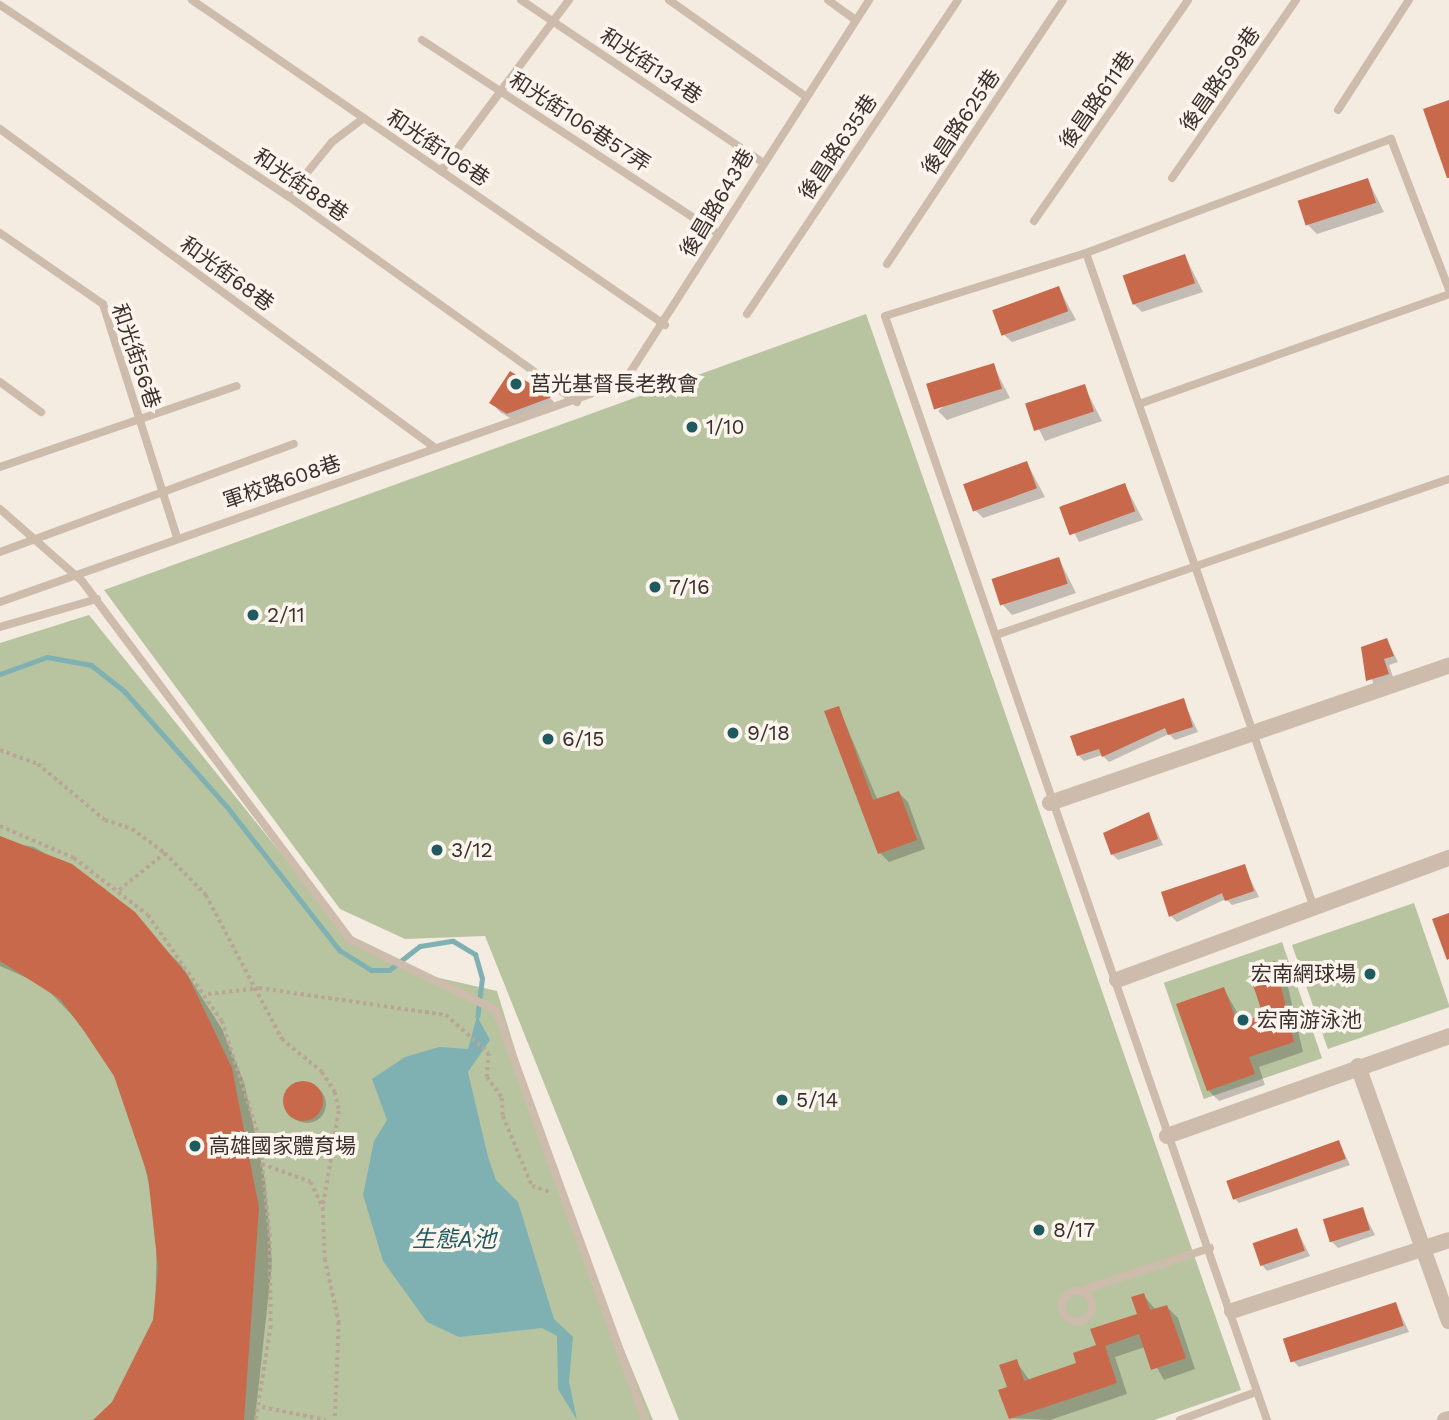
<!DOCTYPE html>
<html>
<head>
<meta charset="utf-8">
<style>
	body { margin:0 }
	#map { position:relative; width:1449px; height:1420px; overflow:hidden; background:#f4ebe1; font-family:"Work Sans","Noto Sans TC",sans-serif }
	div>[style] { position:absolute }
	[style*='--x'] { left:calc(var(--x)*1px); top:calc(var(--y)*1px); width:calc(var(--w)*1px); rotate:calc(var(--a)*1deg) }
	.green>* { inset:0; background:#b8c4a0; transform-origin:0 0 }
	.water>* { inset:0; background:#7fb0b2 }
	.shadow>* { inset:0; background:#0003 }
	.round { border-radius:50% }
	.stream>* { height:5px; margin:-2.5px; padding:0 2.5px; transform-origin:2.5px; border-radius:2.5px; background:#7fb0b2 }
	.building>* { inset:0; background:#c8694b; transform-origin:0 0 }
	.path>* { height:3.5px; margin-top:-1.75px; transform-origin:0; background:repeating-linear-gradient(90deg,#b9a596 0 3.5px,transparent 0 7px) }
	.lane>* { height:8px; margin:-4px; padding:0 4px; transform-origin:4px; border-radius:4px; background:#cdbbac }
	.lane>.ring { margin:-4px; padding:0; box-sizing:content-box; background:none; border:8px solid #cdbbac; border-radius:50% }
	.street>* { height:16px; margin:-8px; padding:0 8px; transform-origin:8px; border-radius:8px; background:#cdbbac }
	.dots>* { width:19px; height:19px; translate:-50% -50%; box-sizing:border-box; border:4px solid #fbf5ee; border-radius:50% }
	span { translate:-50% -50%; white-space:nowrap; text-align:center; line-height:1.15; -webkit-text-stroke:7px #fbf5ee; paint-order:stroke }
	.street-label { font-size:21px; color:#3b302b }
	.poi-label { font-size:21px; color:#3b302b }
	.left { translate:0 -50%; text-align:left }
	.right { translate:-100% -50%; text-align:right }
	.water-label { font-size:23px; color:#1f5a5e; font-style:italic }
</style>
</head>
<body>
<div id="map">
	<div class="green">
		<div style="clip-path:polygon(866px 314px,1241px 1390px,1154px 1420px,679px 1420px,485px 936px,405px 939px,340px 909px,104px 590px)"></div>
		<div style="clip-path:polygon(89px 615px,351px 940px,426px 975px,497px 991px,559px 1193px,653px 1420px,0 1420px,0 643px)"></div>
		<div style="left:1414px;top:903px;width:110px;height:129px;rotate:71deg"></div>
		<div style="left:1282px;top:942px;width:123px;height:125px;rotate:71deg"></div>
	</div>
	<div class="water">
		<div style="clip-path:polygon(477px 1016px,490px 1040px,468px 1072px,488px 1157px,496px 1180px,518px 1202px,554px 1319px,573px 1337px,569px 1382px,577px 1420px,558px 1389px,557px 1336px,542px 1328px,459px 1337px,427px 1322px,383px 1261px,363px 1195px,374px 1141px,387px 1120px,372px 1079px,405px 1057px,439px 1047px,468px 1049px)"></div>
	</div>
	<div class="shadow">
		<div style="clip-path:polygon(1368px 180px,1384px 212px,1317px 234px,1308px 225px)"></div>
		<div style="clip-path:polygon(1185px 256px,1203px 292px,1142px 312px,1133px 303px)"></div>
		<div style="clip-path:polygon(1059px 288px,1076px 320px,1012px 342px,1002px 333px)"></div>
		<div style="clip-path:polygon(993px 365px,1010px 398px,947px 420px,938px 411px)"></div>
		<div style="clip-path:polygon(510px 373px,551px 399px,559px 407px,517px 422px,500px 412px,491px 402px)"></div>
		<div style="clip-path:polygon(1084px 386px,1102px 421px,1045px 441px,1027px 406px)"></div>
		<div style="clip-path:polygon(1027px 463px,1045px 497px,983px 518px,974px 509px)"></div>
		<div style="clip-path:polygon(1125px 485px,1143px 520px,1079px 542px,1061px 506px)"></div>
		<div style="clip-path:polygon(1059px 559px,1076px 593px,1012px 615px,1003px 605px)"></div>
		<div style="clip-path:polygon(1387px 640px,1398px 662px,1389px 665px,1394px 680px,1374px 686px,1363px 648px)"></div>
		<div style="clip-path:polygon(1183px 700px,1198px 732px,1175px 740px,1169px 734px,1109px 762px,1102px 755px,1084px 761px,1078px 755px)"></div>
		<div style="clip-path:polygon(839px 708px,878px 801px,899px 793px,908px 802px,925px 849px,889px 862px,880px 853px)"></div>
		<div style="clip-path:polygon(1149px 814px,1163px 845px,1118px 860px,1112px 854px)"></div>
		<div style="clip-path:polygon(0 841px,34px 847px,104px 888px,182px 966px,222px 1029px,244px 1082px,265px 1180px,272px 1263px,255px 1420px,96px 1420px,114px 1403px,155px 1321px,157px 1222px,136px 1126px,115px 1075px,86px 1030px,43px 985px,0 966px)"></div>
		<div style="clip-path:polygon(1244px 866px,1259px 897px,1232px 905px,1226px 899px,1177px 922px,1171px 916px,1163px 893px)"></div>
		<div style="clip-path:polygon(1275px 963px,1285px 974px,1303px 1052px,1259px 1067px,1265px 1085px,1219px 1101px,1208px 1090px,1224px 989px,1243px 1023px,1265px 1016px)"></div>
		<div class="round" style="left:288px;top:1085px;width:38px;height:38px"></div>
		<div style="clip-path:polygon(1339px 1142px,1350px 1165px,1239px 1203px,1233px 1197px)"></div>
		<div style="clip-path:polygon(1362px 1209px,1375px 1235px,1338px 1248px,1332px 1242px)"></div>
		<div style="clip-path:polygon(1297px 1230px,1310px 1256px,1267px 1271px,1262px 1265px)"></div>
		<div style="clip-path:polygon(1143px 1295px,1156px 1310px,1167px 1307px,1178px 1318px,1195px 1369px,1164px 1380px,1145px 1347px,1115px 1357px,1127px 1394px,1050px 1420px,1010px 1418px,1016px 1361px,1030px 1381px,1078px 1364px,1139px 1315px)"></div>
		<div style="clip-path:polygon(1396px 1304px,1409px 1332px,1299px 1367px,1293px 1361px)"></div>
	</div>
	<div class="stream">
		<div style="--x:0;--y:674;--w:50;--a:-19.9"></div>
		<div style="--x:47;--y:657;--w:45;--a:10.3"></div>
		<div style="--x:91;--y:665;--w:42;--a:38.2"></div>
		<div style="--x:124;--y:691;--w:155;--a:48.4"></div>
		<div style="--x:227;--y:807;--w:182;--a:51.9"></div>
		<div style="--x:339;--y:950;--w:38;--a:32"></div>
		<div style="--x:371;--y:970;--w:18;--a:0"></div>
		<div style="--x:389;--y:970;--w:39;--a:-38"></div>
		<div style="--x:420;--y:946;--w:33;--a:-9"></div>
		<div style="--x:453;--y:941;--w:26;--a:31"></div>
		<div style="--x:475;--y:954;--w:25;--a:74"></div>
		<div style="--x:482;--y:978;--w:38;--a:97"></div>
	</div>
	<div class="building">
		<div style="clip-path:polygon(1449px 100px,1449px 178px,1447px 178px,1423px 109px)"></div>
		<div style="left:1368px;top:178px;width:26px;height:74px;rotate:72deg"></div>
		<div style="left:1185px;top:254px;width:31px;height:66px;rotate:71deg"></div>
		<div style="left:1059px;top:286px;width:27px;height:71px;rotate:70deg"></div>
		<div style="left:994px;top:363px;width:27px;height:71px;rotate:73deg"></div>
		<div style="clip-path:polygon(510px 371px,552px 397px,507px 414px,489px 403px)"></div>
		<div style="left:1085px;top:384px;width:29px;height:63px;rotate:72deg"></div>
		<div style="left:1027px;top:461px;width:29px;height:68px;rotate:70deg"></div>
		<div style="left:1125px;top:483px;width:30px;height:70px;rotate:70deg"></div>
		<div style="left:1059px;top:557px;width:28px;height:71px;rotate:72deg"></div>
		<div style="clip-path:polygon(1387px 638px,1394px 656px,1384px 659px,1389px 674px,1366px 681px,1361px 647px)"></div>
		<div style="clip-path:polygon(1184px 698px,1193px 727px,1168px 735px,1165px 728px,1102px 757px,1099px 749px,1077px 756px,1070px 736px)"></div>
		<div style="clip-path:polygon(839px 706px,873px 800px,899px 791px,917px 840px,878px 854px,824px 711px)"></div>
		<div style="clip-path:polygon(1149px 812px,1158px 839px,1111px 855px,1103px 833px)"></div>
		<div style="clip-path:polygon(0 836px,72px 864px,135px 912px,188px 976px,232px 1068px,259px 1208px,244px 1420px,93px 1420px,112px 1402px,153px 1320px,158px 1268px,148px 1176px,114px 1076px,84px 1031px,60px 999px,0 961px)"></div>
		<div style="clip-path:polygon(1245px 864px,1254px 891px,1225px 901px,1222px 893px,1169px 917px,1161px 892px)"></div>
		<div style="clip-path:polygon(1449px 913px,1449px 959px,1447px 960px,1432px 919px)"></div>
		<div style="clip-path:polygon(1275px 961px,1294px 1042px,1249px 1057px,1255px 1074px,1207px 1091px,1176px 1004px,1224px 987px,1237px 1023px,1263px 1015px,1248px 970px)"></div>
		<div class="round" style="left:283px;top:1081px;width:40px;height:40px"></div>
		<div style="left:1339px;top:1140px;width:20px;height:120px;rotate:70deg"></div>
		<div style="left:1363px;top:1207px;width:24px;height:42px;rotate:73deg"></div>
		<div style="left:1297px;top:1228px;width:24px;height:47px;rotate:71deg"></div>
		<div style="clip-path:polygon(1144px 1293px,1150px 1310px,1167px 1305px,1186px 1358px,1151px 1370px,1139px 1334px,1105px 1346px,1117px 1383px,1009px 1419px,998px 1390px,1007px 1387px,999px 1365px,1017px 1359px,1024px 1381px,1076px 1363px,1073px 1353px,1096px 1345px,1090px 1329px,1137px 1314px,1131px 1297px)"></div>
		<div style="left:1396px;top:1302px;width:25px;height:119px;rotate:72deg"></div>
	</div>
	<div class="path">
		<div style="--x:0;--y:750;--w:40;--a:20.2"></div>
		<div style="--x:38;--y:764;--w:87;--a:39.9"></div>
		<div style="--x:105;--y:820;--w:28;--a:18"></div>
		<div style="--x:132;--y:829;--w:41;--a:36"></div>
		<div style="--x:165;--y:853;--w:59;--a:45.7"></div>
		<div style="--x:206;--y:895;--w:163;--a:62.2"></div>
		<div style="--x:282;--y:1039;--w:52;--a:39.5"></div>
		<div style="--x:322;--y:1072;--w:24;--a:57"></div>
		<div style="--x:335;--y:1092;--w:19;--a:78"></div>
		<div style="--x:339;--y:1111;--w:98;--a:99.4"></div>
		<div style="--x:323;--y:1208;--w:51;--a:87.8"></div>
		<div style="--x:325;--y:1259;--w:65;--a:77.5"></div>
		<div style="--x:339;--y:1322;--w:98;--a:92.3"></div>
		<div style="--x:0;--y:826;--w:81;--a:23.4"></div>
		<div style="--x:74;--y:858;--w:93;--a:37.6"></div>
		<div style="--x:148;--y:915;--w:129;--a:55.1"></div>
		<div style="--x:222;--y:1021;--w:121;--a:72.2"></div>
		<div style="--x:259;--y:1136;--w:99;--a:83.6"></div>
		<div style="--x:270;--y:1234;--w:92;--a:89.4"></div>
		<div style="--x:271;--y:1326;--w:95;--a:99.1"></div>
		<div style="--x:119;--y:890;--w:59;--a:-38.8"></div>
		<div style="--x:208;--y:994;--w:51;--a:-6.7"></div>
		<div style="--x:259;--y:988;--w:189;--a:8.2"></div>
		<div style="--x:446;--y:1015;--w:57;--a:41.5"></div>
		<div style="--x:489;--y:1053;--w:24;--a:95"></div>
		<div style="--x:487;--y:1077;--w:26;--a:54"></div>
		<div style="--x:502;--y:1098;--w:18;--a:87"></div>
		<div style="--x:503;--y:1116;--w:76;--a:67.5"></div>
		<div style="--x:532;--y:1186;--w:19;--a:18"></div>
		<div style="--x:262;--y:1164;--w:52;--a:20.2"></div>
		<div style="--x:311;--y:1182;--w:29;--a:65"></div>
		<div style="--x:262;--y:1407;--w:65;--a:11.5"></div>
	</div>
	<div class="lane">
		<div style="--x:192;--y:0;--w:574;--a:34.49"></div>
		<div style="--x:521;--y:0;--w:290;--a:33.9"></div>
		<div style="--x:669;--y:0;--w:166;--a:35.2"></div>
		<div style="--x:828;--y:0;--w:34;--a:36"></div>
		<div style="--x:0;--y:5;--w:346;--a:33.6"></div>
		<div style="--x:288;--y:196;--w:355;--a:35.5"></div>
		<div style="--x:422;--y:40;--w:354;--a:33.2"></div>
		<div style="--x:1338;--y:110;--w:131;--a:-57.2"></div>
		<div style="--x:0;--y:129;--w:538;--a:36.23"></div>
		<div style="--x:441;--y:171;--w:214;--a:-53.2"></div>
		<div style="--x:1172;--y:178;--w:217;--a:-55.1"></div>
		<div style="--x:288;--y:196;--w:70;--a:-50.8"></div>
		<div style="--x:332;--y:142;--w:40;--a:-37"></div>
		<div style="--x:1034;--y:221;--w:269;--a:-55.1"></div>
		<div style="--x:0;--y:233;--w:125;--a:34.6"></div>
		<div style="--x:103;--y:304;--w:244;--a:72.4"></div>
		<div style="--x:1086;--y:253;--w:690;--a:70.8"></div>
		<div style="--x:887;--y:264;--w:317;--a:-56.3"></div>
		<div style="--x:747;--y:314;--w:378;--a:-56.1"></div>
		<div style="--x:0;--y:382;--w:51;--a:36.2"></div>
		<div style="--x:1139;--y:404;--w:329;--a:-19.5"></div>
		<div style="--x:0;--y:467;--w:250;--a:-18.9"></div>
		<div style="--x:0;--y:509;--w:109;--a:41.3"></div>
		<div style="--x:82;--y:581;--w:449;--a:53.2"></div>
		<div style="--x:351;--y:940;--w:161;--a:25.8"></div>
		<div style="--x:496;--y:1010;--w:436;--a:70"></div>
		<div style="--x:0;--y:552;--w:313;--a:-20.2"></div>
		<div style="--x:0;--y:602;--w:662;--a:-19.42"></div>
		<div style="--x:624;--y:382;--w:454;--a:-57.3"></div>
		<div style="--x:0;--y:627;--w:101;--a:-16.1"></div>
		<div style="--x:996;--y:635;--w:479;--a:-19"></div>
		<div class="ring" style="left:1062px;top:1291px;width:22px;height:22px"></div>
		<div style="--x:1080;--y:1291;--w:137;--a:-18.3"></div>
		<div style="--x:1180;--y:1420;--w:81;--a:-20.2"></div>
		<div style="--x:1267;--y:1420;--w:1168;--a:-109.09"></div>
		<div style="--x:885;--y:316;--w:211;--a:-17.4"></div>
		<div style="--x:1086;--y:253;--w:326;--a:-20.5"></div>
		<div style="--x:1391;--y:139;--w:161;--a:68.9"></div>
	</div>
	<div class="street">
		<div style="--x:1050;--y:803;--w:422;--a:-19"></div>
		<div style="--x:1117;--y:980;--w:354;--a:-20.2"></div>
		<div style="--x:1358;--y:1066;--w:271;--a:70.4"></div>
		<div style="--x:1167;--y:1136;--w:299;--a:-19.5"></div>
		<div style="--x:1232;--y:1311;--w:228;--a:-18.1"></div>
		<div style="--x:1445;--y:1420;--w:4;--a:-14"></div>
	</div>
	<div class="dots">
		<div style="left:516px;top:384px;background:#1f5a5e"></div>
		<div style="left:692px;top:427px;background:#1f5a5e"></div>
		<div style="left:655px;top:587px;background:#1f5a5e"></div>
		<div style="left:253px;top:615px;background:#1f5a5e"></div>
		<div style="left:733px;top:733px;background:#1f5a5e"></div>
		<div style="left:548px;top:739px;background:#1f5a5e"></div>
		<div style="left:437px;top:850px;background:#1f5a5e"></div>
		<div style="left:1370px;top:974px;background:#1f5a5e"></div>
		<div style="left:1243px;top:1020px;background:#1f5a5e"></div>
		<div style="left:782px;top:1100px;background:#1f5a5e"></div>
		<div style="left:195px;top:1146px;background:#1f5a5e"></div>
		<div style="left:1039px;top:1230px;background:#1f5a5e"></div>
	</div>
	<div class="street-label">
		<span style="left:651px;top:66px;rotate:34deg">和光街134巷</span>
		<span style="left:1220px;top:79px;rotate:-55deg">後昌路599巷</span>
		<span style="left:1097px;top:100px;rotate:-55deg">後昌路611巷</span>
		<span style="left:580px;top:122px;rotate:33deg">和光街106巷57弄</span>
		<span style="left:961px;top:122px;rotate:-56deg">後昌路625巷</span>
		<span style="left:838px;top:147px;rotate:-56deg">後昌路635巷</span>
		<span style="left:438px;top:148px;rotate:34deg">和光街106巷</span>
		<span style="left:301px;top:185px;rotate:35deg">和光街88巷</span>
		<span style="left:717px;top:203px;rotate:-59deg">後昌路643巷</span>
		<span style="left:227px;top:274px;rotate:36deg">和光街68巷</span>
		<span style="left:136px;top:356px;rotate:71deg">和光街56巷</span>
		<span style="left:282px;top:482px;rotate:-19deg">軍校路608巷</span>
	</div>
	<div class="poi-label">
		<span class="left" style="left:530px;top:384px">莒光基督長老教會</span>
		<span class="left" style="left:706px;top:427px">1/10</span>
		<span class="left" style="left:669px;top:587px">7/16</span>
		<span class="left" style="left:267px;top:615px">2/11</span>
		<span class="left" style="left:747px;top:733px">9/18</span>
		<span class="left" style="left:562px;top:739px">6/15</span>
		<span class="left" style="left:451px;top:850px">3/12</span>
		<span class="right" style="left:1356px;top:974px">宏南網球場</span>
		<span class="left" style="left:1257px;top:1020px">宏南游泳池</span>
		<span class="left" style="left:796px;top:1100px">5/14</span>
		<span class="left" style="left:209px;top:1146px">高雄國家體育場</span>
		<span class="left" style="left:1053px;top:1230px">8/17</span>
	</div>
	<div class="water-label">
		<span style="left:454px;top:1240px">生態A池</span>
	</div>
</div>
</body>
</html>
